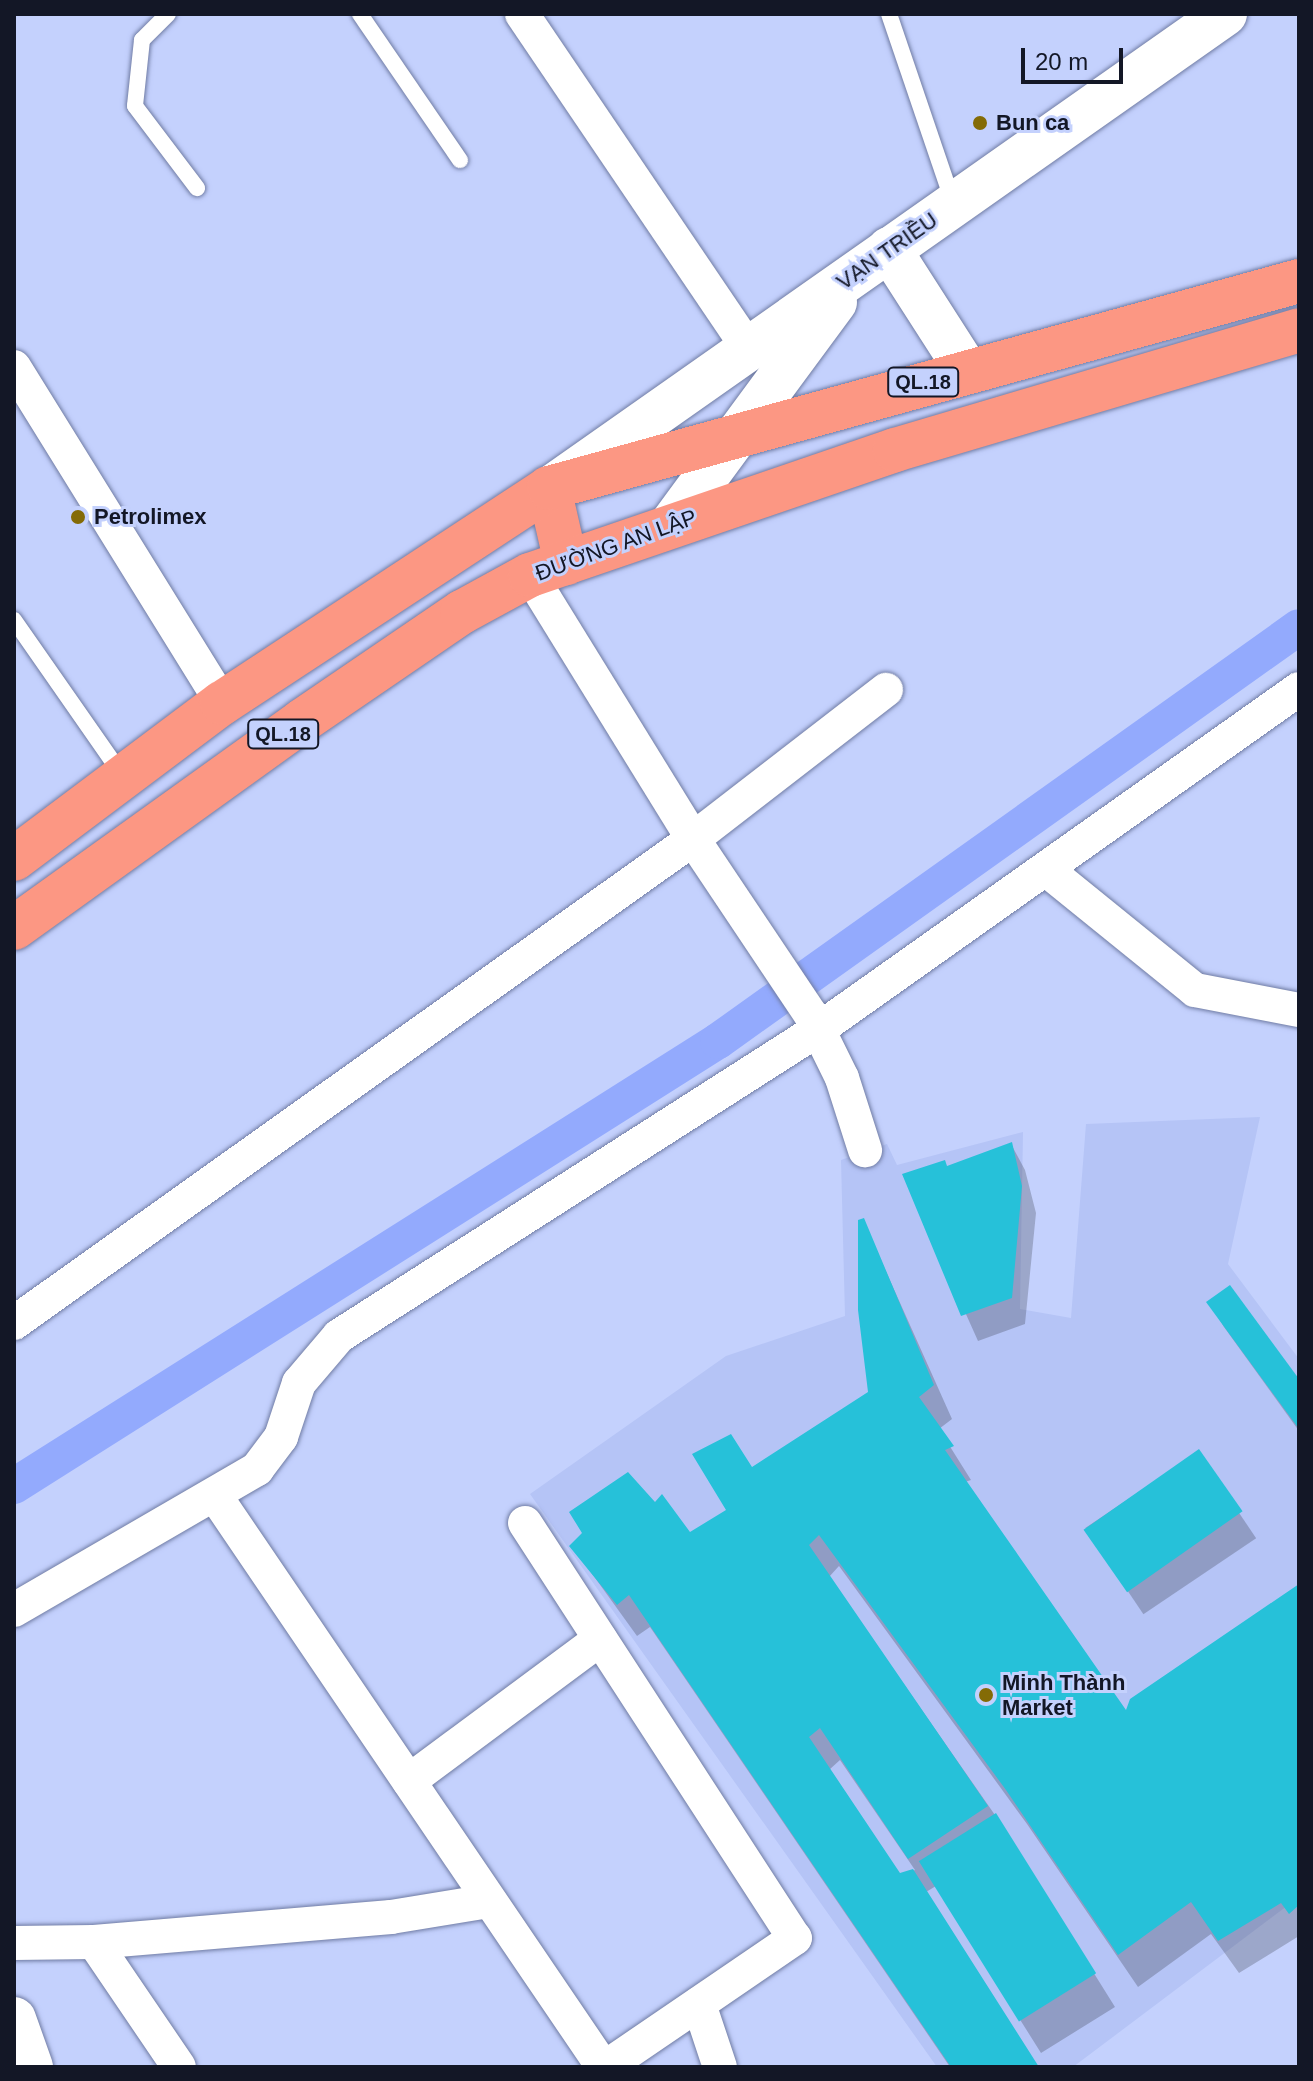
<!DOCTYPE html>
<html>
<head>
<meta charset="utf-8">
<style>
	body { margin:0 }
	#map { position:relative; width:1313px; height:2081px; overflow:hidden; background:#c4d1fd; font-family:Helvetica,sans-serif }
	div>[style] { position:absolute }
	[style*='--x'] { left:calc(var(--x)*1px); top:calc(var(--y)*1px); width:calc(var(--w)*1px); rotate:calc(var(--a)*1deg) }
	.built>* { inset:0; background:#b5c4f6 }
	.shadow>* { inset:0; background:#0003; transform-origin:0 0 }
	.canal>* { height:36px; margin:-18px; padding:0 18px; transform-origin:18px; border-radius:18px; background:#93aafd }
	.building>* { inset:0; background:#26c1d9; transform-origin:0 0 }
	.roads { filter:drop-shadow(0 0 2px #707ca4) drop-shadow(0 0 2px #707ca4) }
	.lane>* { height:16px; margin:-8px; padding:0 8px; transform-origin:8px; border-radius:8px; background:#fff }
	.street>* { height:34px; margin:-17px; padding:0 17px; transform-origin:17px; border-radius:17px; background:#fff }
	.secondary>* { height:44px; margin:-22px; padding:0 22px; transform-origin:22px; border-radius:22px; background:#fff }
	.highway>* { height:44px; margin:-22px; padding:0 22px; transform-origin:22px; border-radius:22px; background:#fc9783 }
	.dots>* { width:22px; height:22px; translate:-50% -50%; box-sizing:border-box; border:4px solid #c4d1fd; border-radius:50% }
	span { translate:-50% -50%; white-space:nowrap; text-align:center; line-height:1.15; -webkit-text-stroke:6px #c4d1fd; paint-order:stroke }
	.shield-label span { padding:2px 6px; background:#c4d1fd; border:2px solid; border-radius:6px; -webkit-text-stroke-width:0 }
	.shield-label { font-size:20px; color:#131726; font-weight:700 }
	.poi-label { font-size:22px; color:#131726; font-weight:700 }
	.left { translate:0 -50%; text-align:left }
	.street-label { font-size:22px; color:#131726 }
	.frame { position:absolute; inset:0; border:16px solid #131726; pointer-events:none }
	.scale { position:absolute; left:1021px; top:48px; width:102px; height:36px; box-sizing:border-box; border:4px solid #131726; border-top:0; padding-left:10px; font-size:24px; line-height:28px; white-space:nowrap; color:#131726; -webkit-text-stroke:6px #c4d1fd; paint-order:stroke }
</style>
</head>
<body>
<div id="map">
	<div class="built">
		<div style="clip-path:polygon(1260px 1117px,1228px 1264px,1299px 1359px,1299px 1897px,1073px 2067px,937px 2067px,530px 1494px,726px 1356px,845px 1316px,841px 1160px,887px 1144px,897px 1165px,1023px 1132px,1020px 1309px,1071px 1318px,1086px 1124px)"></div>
	</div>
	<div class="shadow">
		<div style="clip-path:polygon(1011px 1144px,1025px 1170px,1036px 1213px,1025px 1324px,978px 1341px,904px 1176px,948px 1168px)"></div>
		<div style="clip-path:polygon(evenodd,863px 1220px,952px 1419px,939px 1429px,971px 1480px,965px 1482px,1127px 1714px,1299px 1587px,1299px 1936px,1239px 1973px,1211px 1934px,1138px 1987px,1027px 1824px,839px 1566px,829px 1577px,995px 1815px,1115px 2007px,1041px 2053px,936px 1886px,926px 1892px,1037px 2067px,950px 2067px,650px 1627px,637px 1636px,572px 1546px,655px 1505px,689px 1535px,728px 1511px,751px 1470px,870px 1393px,863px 1220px,840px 1760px,915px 1870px,899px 1876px,829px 1770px,840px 1760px)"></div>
		<div style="clip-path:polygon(1209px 1302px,1299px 1382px,1299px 1431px,1224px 1327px)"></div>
		<div style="left:1198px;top:1452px;width:104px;height:136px;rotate:56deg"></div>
	</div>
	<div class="canal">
		<div style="--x:14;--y:1486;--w:833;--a:-32.3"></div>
		<div style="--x:718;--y:1041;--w:713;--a:-35.47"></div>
	</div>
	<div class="building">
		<div style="clip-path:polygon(1012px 1142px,1022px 1186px,1012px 1298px,961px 1316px,902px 1174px,945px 1160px,947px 1166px)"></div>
		<div style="clip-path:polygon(864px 1218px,934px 1385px,919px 1397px,954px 1446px,945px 1450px,1126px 1710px,1130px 1699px,1299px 1584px,1299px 1905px,1289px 1914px,1281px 1903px,1218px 1941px,1191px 1902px,1118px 1955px,1006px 1790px,819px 1535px,809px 1545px,988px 1806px,908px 1859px,820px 1728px,809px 1737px,900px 1873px,913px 1869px,1039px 2067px,951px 2067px,629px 1595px,617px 1605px,569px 1546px,582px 1533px,569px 1512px,628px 1472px,655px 1502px,662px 1494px,690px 1532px,726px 1510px,692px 1454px,731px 1434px,752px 1467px,868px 1392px,858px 1310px,858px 1220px)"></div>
		<div style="clip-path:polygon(1230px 1285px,1299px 1379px,1299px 1429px,1206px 1302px)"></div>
		<div style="left:1199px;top:1449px;width:76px;height:141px;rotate:55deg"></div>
		<div style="left:996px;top:1813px;width:189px;height:91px;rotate:58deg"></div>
	</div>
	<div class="roads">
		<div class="lane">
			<div style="--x:168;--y:14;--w:37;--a:135"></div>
			<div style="--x:142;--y:40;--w:66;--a:96.1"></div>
			<div style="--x:135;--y:106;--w:103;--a:52.9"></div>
			<div style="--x:360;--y:14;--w:177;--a:55.6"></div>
			<div style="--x:889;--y:14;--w:199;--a:71.2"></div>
			<div style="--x:14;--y:620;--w:190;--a:55.1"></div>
		</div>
		<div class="street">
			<div style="--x:522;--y:14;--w:403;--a:55.9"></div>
			<div style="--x:14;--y:367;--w:395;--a:58.2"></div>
			<div style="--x:530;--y:575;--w:310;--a:58.3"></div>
			<div style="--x:693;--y:839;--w:212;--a:56.2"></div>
			<div style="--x:811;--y:1015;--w:70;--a:63.8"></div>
			<div style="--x:842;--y:1078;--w:76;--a:72.3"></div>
			<div style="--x:1048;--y:871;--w:189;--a:39"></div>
			<div style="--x:1195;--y:990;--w:106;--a:10.9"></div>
			<div style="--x:14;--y:1323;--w:834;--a:-35.48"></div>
			<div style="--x:693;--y:839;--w:244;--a:-37.7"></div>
			<div style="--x:216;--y:1497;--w:689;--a:55.83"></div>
			<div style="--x:525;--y:1523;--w:495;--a:57"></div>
			<div style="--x:795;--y:1938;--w:229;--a:145.7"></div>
			<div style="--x:14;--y:1610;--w:281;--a:-30.1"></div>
			<div style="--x:257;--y:1469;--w:40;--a:-53"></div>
			<div style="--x:281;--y:1437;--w:57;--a:-71.6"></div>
			<div style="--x:299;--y:1383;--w:62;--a:-49.6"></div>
			<div style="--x:339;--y:1336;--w:570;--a:-32.6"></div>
			<div style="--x:819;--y:1029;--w:588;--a:-35.31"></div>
			<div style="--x:409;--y:1781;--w:238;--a:-36.6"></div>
			<div style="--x:94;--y:1942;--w:151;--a:55.8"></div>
			<div style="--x:14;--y:1943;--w:80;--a:-0.7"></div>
			<div style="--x:94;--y:1942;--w:298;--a:-4.8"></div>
			<div style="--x:391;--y:1917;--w:99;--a:-9.3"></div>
			<div style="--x:699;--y:2004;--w:66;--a:71.6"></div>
		</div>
		<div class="secondary">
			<div style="--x:889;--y:249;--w:143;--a:57.3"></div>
			<div style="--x:555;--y:485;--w:819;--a:-35.11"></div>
			<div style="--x:670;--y:526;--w:278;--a:-53.6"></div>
			<div style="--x:14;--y:2019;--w:51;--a:70.5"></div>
		</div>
		<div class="highway">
			<div style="--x:549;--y:488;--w:77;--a:77.2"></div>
			<div style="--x:14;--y:859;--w:260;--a:-36.9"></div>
			<div style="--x:222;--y:703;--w:391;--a:-33.3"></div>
			<div style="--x:549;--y:488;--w:778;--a:-15.43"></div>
			<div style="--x:14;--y:928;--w:355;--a:-35.7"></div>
			<div style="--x:302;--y:721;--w:194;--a:-34.3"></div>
			<div style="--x:462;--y:612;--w:77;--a:-28.6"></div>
			<div style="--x:530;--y:575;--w:386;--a:-18.9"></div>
			<div style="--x:895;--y:450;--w:421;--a:-16.5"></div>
		</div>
	</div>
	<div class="dots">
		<div style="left:980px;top:123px;background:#846b06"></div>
		<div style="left:78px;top:517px;background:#846b06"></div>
		<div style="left:986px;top:1695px;background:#846b06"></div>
	</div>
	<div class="shield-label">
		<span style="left:923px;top:382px">QL.18</span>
		<span style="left:283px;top:734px">QL.18</span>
	</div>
	<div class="poi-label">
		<span class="left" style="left:996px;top:123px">Bun ca</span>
		<span class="left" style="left:94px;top:517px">Petrolimex</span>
		<span class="left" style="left:1002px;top:1695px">Minh Thành<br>Market</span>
	</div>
	<div class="street-label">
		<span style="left:887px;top:251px;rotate:-35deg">VẠN TRIỀU</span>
		<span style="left:616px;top:545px;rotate:-20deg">ĐƯỜNG AN LẬP</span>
	</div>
	<div class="frame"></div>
	<div class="scale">20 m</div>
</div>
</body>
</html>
